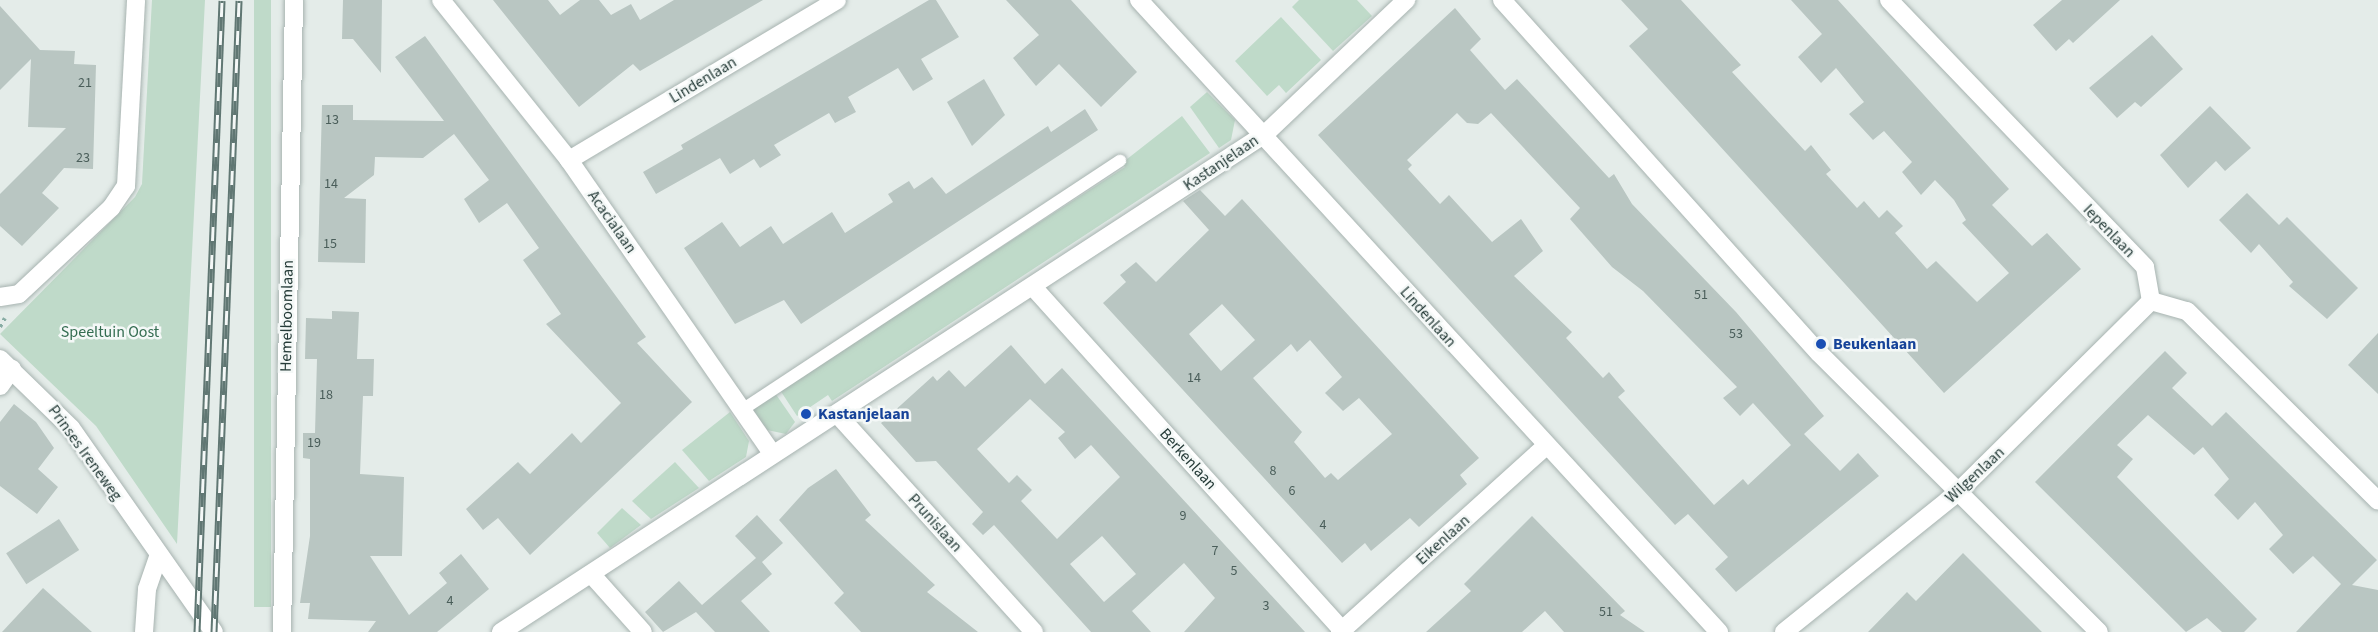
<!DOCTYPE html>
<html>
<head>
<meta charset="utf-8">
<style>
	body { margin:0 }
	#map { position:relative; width:2378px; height:632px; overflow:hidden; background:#e4ece9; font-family:"Source Sans 3",sans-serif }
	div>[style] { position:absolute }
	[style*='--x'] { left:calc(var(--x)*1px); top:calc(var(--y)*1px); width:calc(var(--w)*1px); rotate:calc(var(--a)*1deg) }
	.green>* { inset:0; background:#bfdac9; transform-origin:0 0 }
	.building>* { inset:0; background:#b9c6c2; transform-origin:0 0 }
	.path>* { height:4px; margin-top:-2px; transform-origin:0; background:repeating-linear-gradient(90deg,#88aca4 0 3px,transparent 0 7.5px) }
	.roads { filter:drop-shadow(0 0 2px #a7b3b0) drop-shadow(0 0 2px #a7b3b0) }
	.lane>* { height:12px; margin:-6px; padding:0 6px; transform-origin:6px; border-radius:6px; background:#fff }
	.street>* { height:18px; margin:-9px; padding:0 9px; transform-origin:9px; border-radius:9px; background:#fff }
	.secondary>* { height:18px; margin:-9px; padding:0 9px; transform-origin:9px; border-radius:9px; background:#fff }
	.rail>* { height:7px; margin-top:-3.5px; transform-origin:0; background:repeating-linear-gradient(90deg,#f4f8f7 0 14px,#607773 0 28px); box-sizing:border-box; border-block:2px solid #607773 }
	.dots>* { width:16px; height:16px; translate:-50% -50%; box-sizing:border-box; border:3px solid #f4f8f7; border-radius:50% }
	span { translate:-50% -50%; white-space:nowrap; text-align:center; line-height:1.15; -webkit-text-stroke:5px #f4f8f7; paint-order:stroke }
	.number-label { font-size:14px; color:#4a5e5a }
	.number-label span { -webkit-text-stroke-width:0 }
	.street-label { font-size:16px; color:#253b38 }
	.park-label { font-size:16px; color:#346d51 }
	.transit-label { font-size:16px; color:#164399; font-weight:700 }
	.left { translate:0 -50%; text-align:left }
</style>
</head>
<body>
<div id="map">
	<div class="green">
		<div style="clip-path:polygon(152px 0,205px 0,177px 544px,96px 426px,0 334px,135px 197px,142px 184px)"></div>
		<div style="left:254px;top:0;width:17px;height:607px"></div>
		<div style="clip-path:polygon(1299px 0,1357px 0,1372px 16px,1333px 51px,1292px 7px)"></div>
		<div style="clip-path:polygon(1281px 17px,1321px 60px,1286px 93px,1279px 85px,1267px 96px,1235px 61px)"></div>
		<div style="clip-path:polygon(1207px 92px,1235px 120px,1231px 140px,1219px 148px,1190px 107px)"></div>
		<div style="clip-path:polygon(1182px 116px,1210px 153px,832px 401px,828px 395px,797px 416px,780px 390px,1125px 167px,1122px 163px)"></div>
		<div style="clip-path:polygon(775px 393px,795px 422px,786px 434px,767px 430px,751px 407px)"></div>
		<div style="clip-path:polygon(730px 412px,749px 441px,746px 457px,709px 481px,682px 450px)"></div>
		<div style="clip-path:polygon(675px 462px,699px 488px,651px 519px,632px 501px)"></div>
		<div style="clip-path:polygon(622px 508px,641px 525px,610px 548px,597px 533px)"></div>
	</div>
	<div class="building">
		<div style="clip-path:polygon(343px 0,382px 0,381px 73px,353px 39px,342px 39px)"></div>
		<div style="clip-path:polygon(493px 0,548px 0,560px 15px,580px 0,599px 0,611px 15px,631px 4px,640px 20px,674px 0,763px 0,640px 71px,633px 64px,579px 107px)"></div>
		<div style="clip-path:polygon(929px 0,936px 0,959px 37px,921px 59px,933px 79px,913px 91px,898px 68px,848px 97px,856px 112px,835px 123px,829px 113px,774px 145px,781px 155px,760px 168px,754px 159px,730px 174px,720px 158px,656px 194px,643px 172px,683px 149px,681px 145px)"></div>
		<div style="clip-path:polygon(1006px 0,1071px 0,1137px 72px,1101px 107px,1059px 64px,1036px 86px,1013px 58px,1039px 35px)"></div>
		<div style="clip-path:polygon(1621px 0,1681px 0,1741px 65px,1732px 72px,1805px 151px,1811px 145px,1831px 170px,1826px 174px,1857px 208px,1864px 201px,1879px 218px,1887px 210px,1903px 226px,1895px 233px,1927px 269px,1936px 261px,1977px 302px,2009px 273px,1962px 223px,1966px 220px,1954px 200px,1935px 180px,1921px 195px,1902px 172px,1912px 162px,1884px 131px,1873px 140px,1849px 114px,1864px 102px,1836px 68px,1821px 83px,1798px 57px,1822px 34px,1791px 0,1838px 0,2009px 189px,1992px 205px,2032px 246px,2047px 233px,2081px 269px,1944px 393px,1629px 46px,1648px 29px)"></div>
		<div style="clip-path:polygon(2062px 0,2120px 0,2073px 43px,2069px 39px,2056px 51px,2033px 25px)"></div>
		<div style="clip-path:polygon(0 6px,40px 50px,75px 51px,74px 64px,96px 65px,93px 169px,64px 168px,42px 193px,59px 208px,22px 246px,0 226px,0 194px,66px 128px,28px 127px,31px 59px,0 90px)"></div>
		<div style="clip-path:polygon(evenodd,1455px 8px,1481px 39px,1470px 50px,1505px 90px,1517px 79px,1609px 178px,1614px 174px,1632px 204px,1736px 312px,1824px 416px,1804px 434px,1840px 471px,1858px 453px,1879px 476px,1736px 592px,1715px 569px,1728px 557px,1688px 514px,1675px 525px,1318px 135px,1455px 8px,1457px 113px,1467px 123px,1478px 124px,1491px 113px,1580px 208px,1570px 219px,1612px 267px,1643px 291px,1737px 387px,1723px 398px,1740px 416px,1753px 403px,1791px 445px,1748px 485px,1743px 479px,1714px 505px,1618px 397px,1625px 391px,1609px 372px,1603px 378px,1566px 338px,1572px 332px,1514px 276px,1543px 251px,1521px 219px,1492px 242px,1449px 195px,1440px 204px,1408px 169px,1412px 165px,1407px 160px,1457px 113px)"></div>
		<div style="clip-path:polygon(2152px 35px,2183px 69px,2141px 107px,2135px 102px,2117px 118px,2089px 88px)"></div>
		<div style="clip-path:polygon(425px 36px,646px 337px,637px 343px,692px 402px,530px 555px,498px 518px,483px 530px,466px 509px,518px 462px,530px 474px,572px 433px,581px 443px,621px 403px,546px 324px,561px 314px,523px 260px,539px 248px,507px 203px,479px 223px,464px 199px,489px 180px,454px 134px,423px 158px,375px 157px,374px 175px,344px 198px,366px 199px,365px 263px,318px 262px,322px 105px,353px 105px,353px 120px,444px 121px,395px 57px)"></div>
		<div style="clip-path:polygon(984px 79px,1005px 115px,972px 146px,947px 102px)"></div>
		<div style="clip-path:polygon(2210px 106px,2251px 148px,2225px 171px,2216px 161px,2188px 188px,2160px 155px)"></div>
		<div style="clip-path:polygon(1085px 109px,1098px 130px,801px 324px,784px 300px,735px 324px,684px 248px,722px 222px,740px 247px,771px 226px,783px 244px,832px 212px,845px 233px,893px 202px,888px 194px,909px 181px,914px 189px,932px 177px,946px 194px,1048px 126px,1051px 132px)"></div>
		<div style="clip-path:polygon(evenodd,1200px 190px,1225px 216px,1242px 199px,1479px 458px,1460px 475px,1467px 484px,1419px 527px,1410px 518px,1371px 551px,1365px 543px,1342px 563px,1103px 303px,1126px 282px,1120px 275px,1136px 262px,1156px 282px,1209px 230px,1183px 201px,1200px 190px,1222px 304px,1255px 340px,1221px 371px,1189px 334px,1222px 304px,1200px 190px,1310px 340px,1342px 377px,1325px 393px,1343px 411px,1359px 398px,1392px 434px,1338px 480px,1331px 473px,1325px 478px,1294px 442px,1302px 432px,1253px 378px,1291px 344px,1297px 352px,1310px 340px)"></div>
		<div style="clip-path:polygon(2247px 193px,2279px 225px,2287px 217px,2358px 288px,2327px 319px,2289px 286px,2293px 282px,2259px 244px,2251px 253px,2219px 220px)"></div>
		<div style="clip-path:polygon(332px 311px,359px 312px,357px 359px,374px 359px,373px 396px,363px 396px,360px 474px,404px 477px,402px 556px,370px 556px,409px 615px,447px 583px,439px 573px,461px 554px,489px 589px,437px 632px,368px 632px,376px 621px,308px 619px,310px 603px,300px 603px,310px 536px,310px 459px,303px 458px,303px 433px,315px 433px,317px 359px,305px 359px,306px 318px,332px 319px)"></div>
		<div style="clip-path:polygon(2378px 333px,2378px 394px,2348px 365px)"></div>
		<div style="clip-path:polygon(evenodd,1011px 345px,1045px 384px,1062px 368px,1305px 632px,1184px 632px,1215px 598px,1184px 563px,1132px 611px,1151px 632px,1091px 632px,994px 525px,983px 535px,972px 524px,983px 512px,936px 461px,916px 462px,881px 423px,933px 376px,937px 381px,949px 370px,965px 387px,1011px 345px,1030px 399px,1065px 432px,1058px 438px,1075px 459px,1091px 445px,1120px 477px,1057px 539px,1021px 501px,1032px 490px,1017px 475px,1009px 483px,977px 449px,1030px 399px,1011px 345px,1102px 536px,1136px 574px,1104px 602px,1070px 564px,1102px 536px)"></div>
		<div style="clip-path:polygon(2165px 351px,2187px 373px,2172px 388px,2212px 426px,2226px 412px,2377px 560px,2352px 585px,2378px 590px,2378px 632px,2296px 632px,2341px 584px,2313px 556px,2293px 574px,2269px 549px,2283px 535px,2255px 502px,2238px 520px,2214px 495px,2229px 479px,2203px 447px,2194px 455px,2148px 415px,2117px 445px,2133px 459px,2117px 477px,2257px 619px,2244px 632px,2222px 632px,2207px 618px,2186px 632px,2035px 482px)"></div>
		<div style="clip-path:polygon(14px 404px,36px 422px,54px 448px,38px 469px,58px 487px,37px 514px,0 486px,0 422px)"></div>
		<div style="clip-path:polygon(836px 469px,871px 515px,865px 520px,935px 585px,927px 592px,978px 632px,861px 632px,834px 603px,844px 593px,779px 520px,808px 488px)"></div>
		<div style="clip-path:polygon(757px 515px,783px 543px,762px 562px,772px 574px,741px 601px,770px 632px,715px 632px,696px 612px,663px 632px,645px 612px,679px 581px,702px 605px,756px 558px,735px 536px)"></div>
		<div style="clip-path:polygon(1532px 516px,1625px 611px,1620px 615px,1645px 632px,1564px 632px,1545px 611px,1522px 632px,1426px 632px,1471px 591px,1464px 584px)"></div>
		<div style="left:59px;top:519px;width:37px;height:63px;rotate:57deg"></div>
		<div style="clip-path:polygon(1963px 553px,2042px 632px,1868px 632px,1907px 592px,1916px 601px)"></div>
		<div style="clip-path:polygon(43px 588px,92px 632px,2px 632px)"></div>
	</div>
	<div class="path">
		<div style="--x:0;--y:327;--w:10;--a:-61"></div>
	</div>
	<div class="roads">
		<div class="lane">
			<div style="--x:742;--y:410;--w:453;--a:-33.4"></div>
		</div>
		<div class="street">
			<div style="--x:441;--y:0;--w:205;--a:51.3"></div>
			<div style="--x:569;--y:160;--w:356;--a:55.3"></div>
			<div style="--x:1139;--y:0;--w:858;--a:47.46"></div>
			<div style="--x:1502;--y:0;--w:474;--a:48.1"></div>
			<div style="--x:1819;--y:353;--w:395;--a:44.9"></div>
			<div style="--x:1889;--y:0;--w:370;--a:46.2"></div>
			<div style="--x:2145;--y:267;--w:35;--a:80"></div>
			<div style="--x:2151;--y:301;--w:37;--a:16"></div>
			<div style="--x:2187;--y:311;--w:269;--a:44.8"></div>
			<div style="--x:569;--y:160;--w:312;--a:-30.8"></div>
			<div style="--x:1034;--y:288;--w:460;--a:48"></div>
			<div style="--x:0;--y:297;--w:19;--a:-9"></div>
			<div style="--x:19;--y:294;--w:126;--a:-43.1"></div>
			<div style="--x:111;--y:208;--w:27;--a:-56"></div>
			<div style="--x:126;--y:186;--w:186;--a:-86.9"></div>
			<div style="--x:0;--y:386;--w:21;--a:-55"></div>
			<div style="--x:837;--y:414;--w:294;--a:47.9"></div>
			<div style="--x:592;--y:575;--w:76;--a:48.2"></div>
			<div style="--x:144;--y:632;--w:43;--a:-86"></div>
			<div style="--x:147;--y:589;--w:34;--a:-71"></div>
			<div style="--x:282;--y:632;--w:632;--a:-88.91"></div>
			<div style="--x:501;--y:632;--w:912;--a:-33.1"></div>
			<div style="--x:1265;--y:134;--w:195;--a:-43.5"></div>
			<div style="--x:1340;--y:632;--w:276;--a:-42.1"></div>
			<div style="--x:1784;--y:632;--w:222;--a:-38.8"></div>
			<div style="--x:1957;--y:493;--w:273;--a:-44.7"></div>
		</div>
		<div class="secondary">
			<div style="--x:0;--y:359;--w:99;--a:44.2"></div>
			<div style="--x:71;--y:428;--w:249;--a:55"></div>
		</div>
	</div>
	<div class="rail">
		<div style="--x:197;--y:632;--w:632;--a:-87.73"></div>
		<div style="--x:214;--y:632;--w:632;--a:-87.73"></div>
	</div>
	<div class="dots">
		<div style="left:1821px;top:344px;background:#1a4fb4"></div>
		<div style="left:806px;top:414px;background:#1a4fb4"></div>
	</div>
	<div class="number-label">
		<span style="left:85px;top:83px">21</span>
		<span style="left:332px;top:120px">13</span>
		<span style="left:83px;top:158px">23</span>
		<span style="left:331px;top:184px">14</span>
		<span style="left:330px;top:244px">15</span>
		<span style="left:1701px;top:295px">51</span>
		<span style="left:1736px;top:334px">53</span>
		<span style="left:1194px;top:378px">14</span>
		<span style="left:326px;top:395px">18</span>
		<span style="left:314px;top:443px">19</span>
		<span style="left:1273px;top:471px">8</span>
		<span style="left:1292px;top:491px">6</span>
		<span style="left:1183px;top:516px">9</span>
		<span style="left:1323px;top:525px">4</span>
		<span style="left:1215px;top:551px">7</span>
		<span style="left:1234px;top:571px">5</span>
		<span style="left:450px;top:601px">4</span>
		<span style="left:1266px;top:606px">3</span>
		<span style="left:1606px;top:612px">51</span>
	</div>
	<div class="street-label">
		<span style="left:703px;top:80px;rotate:-31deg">Lindenlaan</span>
		<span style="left:1221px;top:163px;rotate:-34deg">Kastanjelaan</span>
		<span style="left:612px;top:222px;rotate:55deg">Acacialaan</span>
		<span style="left:2109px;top:231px;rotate:46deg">Iepenlaan</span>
		<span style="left:287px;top:316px;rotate:-89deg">Hemelboomlaan</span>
		<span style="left:1428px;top:317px;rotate:48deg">Lindenlaan</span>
		<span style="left:85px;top:453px;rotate:54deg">Prinses Ireneweg</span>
		<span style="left:1188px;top:459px;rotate:48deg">Berkenlaan</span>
		<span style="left:1975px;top:475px;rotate:-43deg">Wilgenlaan</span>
		<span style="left:935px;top:523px;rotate:48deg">Prunislaan</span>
		<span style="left:1443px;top:540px;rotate:-42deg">Eikenlaan</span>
	</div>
	<div class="park-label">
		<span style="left:110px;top:332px">Speeltuin Oost</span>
	</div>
	<div class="transit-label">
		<span class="left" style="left:1833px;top:344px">Beukenlaan</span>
		<span class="left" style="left:818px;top:414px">Kastanjelaan</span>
	</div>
</div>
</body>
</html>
